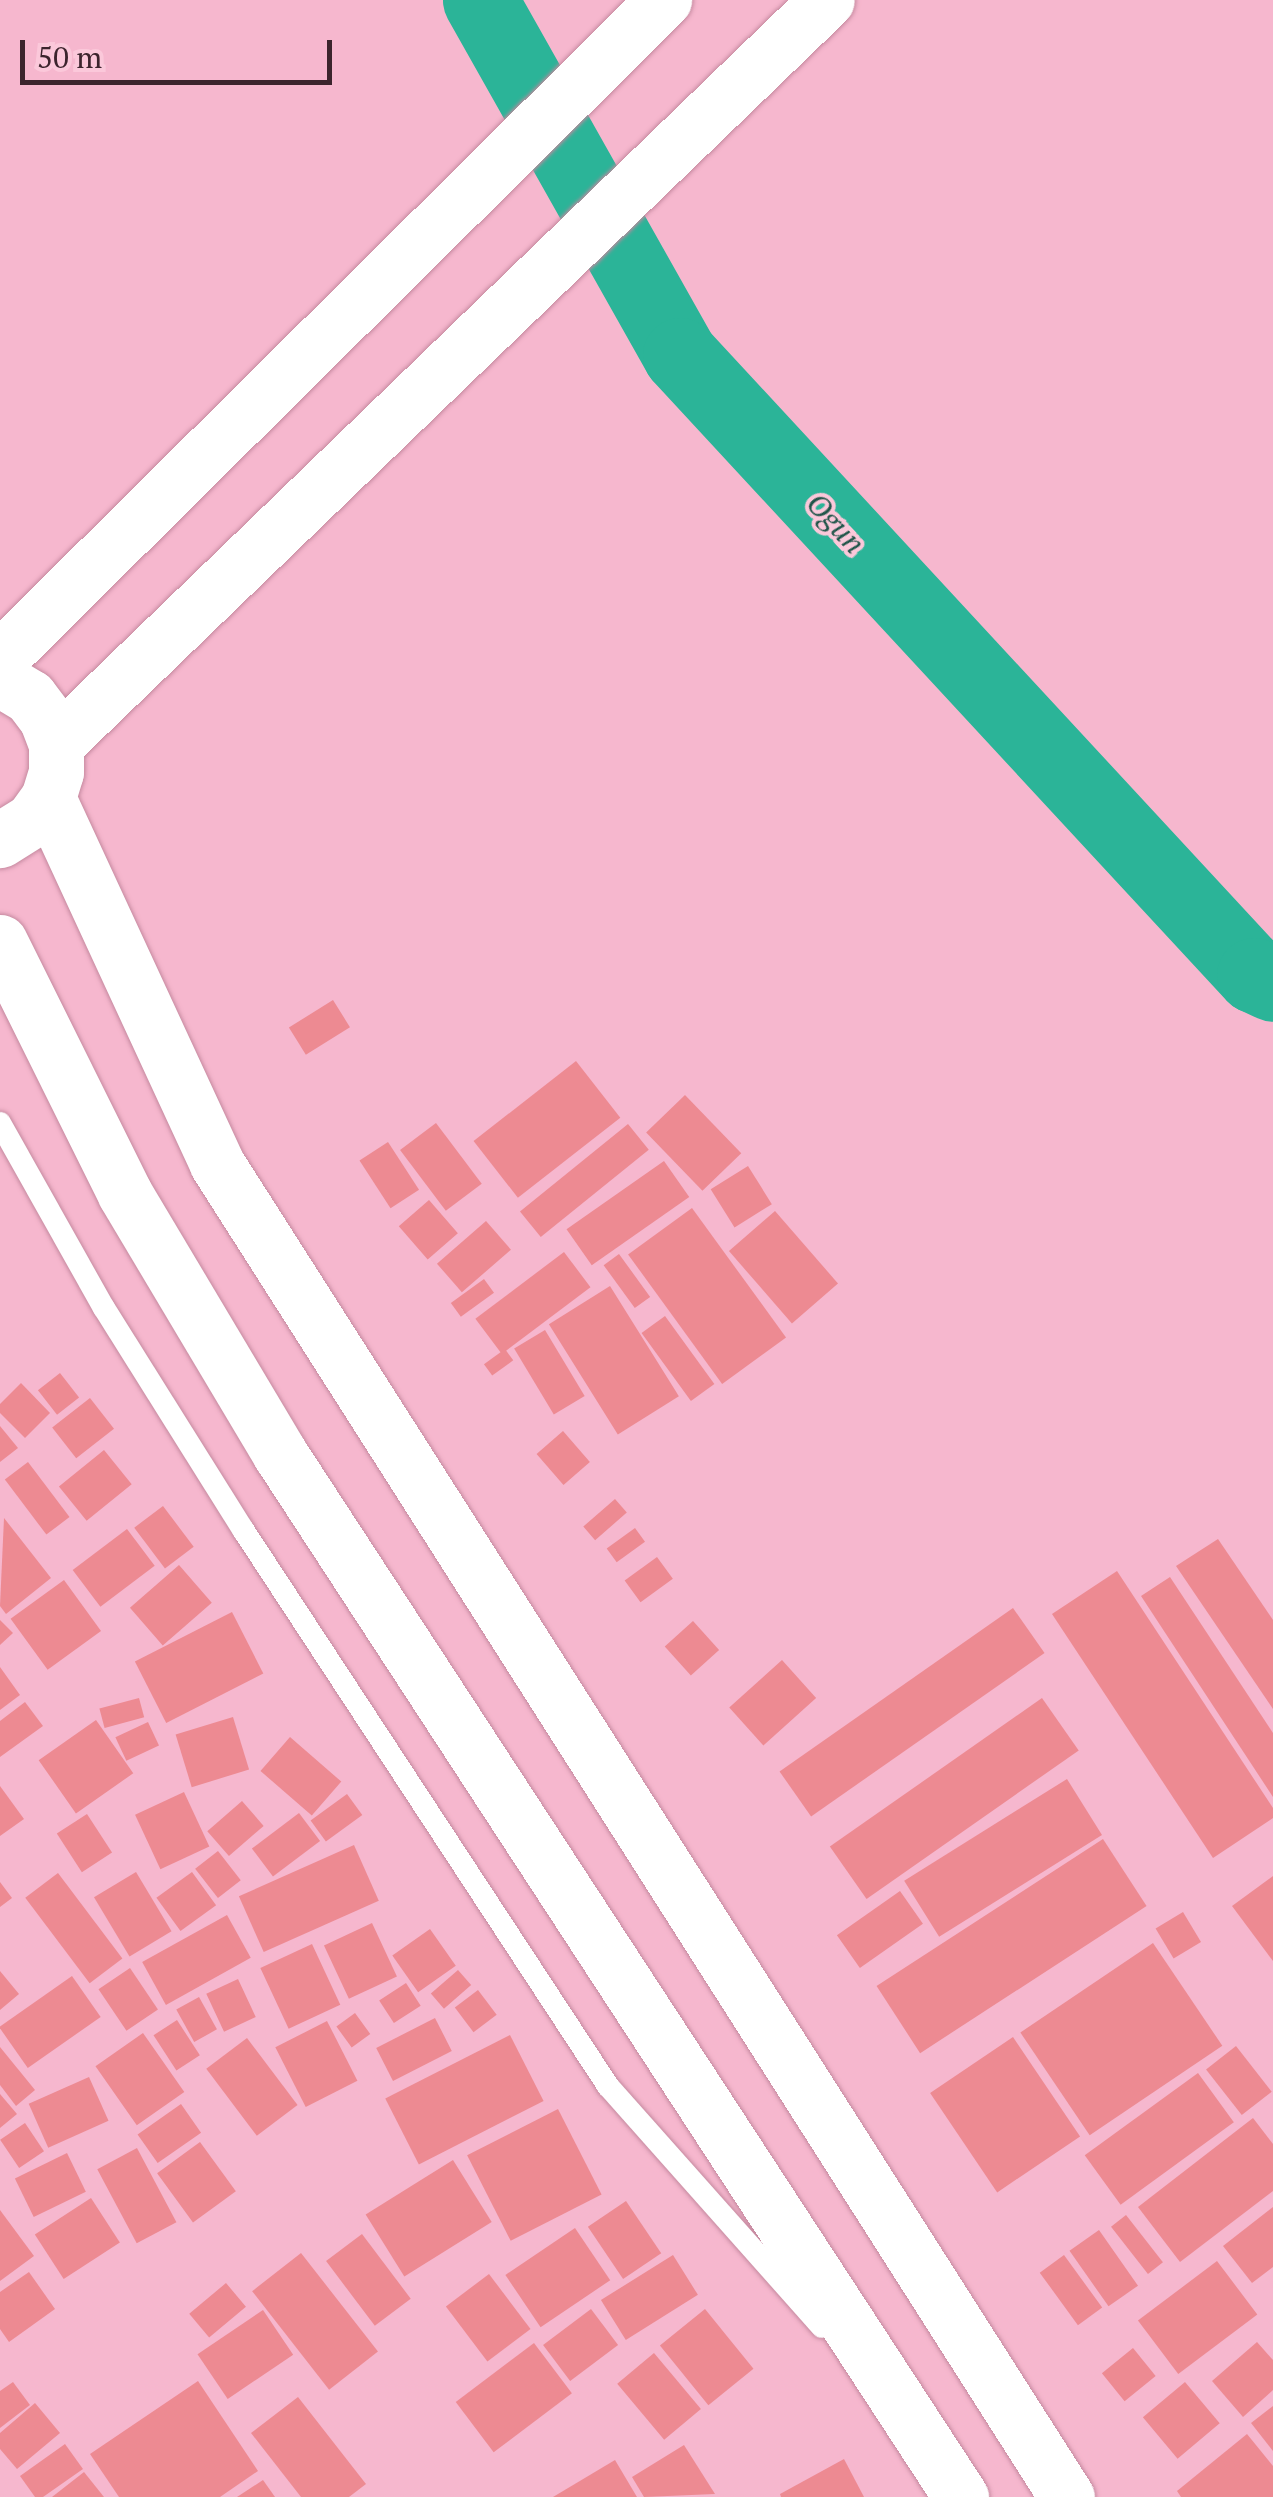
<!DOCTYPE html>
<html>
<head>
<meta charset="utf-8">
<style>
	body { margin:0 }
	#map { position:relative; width:1273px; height:2497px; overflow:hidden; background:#f6b7ce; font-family:"PT Serif",serif }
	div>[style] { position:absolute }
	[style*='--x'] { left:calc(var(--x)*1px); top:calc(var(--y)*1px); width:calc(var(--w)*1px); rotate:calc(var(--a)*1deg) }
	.river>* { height:75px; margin:-37.5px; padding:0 37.5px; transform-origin:37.5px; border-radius:37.5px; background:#2bb498 }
	.building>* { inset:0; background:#ed8a92; transform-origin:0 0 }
	.roads { filter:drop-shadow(0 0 2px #c5899f) drop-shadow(0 0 2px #c5899f) }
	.lane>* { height:22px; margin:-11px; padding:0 11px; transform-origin:11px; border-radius:11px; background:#fff }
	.primary>* { height:55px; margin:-27.5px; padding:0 27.5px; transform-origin:27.5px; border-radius:27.5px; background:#fff }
	.highway>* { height:55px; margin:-27.5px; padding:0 27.5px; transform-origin:27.5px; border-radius:27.5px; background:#fff }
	span { translate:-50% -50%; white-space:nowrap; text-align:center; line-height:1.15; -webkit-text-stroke:8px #fbc8da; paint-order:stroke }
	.water-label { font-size:30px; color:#205549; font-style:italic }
	.scale { position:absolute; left:20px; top:40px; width:312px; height:45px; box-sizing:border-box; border:5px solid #3c242d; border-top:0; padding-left:12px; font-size:30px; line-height:35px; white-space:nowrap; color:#3c242d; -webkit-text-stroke:8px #fbc8da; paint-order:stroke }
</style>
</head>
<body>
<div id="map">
	<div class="river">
		<div style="--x:480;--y:0;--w:407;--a:60.6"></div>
		<div style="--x:680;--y:355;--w:845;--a:47.21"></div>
		<div style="--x:1254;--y:975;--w:21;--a:25"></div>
	</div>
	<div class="building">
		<div style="left:333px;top:1000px;width:32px;height:52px;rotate:58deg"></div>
		<div style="left:576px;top:1061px;width:72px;height:130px;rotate:52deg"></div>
		<div style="left:685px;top:1095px;width:81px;height:54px;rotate:46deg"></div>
		<div style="left:436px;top:1123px;width:76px;height:45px;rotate:53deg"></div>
		<div style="left:628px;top:1124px;width:33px;height:139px;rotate:51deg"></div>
		<div style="left:388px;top:1142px;width:57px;height:34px;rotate:57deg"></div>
		<div style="left:664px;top:1161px;width:44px;height:119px;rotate:55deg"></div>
		<div style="left:748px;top:1166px;width:45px;height:44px;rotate:58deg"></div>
		<div style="left:429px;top:1200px;width:44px;height:40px;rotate:49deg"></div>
		<div style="left:692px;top:1208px;width:160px;height:79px;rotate:54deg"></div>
		<div style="left:775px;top:1211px;width:96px;height:61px;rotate:49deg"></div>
		<div style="left:486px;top:1221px;width:38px;height:65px;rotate:49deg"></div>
		<div style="left:564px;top:1252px;width:44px;height:111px;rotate:53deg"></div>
		<div style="left:619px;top:1254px;width:53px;height:19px;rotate:54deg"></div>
		<div style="left:484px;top:1279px;width:17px;height:41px;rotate:54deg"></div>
		<div style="left:610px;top:1286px;width:130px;height:72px;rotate:58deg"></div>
		<div style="left:665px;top:1316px;width:84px;height:29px;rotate:54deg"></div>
		<div style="left:545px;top:1330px;width:77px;height:36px;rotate:59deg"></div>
		<div style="left:505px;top:1349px;width:14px;height:26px;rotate:54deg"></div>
		<div style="left:60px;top:1373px;width:31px;height:28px;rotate:52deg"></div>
		<div style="clip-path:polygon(21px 1383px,50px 1413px,25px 1438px,0 1413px,0 1404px)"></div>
		<div style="left:90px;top:1398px;width:39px;height:48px;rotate:52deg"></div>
		<div style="clip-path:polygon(0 1426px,18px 1448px,0 1462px)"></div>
		<div style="left:563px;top:1431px;width:41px;height:35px;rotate:49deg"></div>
		<div style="left:104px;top:1450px;width:44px;height:58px;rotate:51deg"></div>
		<div style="left:28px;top:1462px;width:69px;height:29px;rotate:53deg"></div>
		<div style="left:615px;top:1499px;width:18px;height:42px;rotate:49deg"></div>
		<div style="left:163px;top:1506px;width:51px;height:36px;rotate:53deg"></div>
		<div style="clip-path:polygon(4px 1518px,51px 1578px,6px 1614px,0 1606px)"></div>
		<div style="left:635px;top:1528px;width:17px;height:35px;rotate:54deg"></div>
		<div style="left:127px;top:1529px;width:46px;height:68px;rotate:53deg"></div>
		<div style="clip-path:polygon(1218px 1539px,1273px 1620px,1273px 1709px,1176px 1566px)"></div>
		<div style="left:657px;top:1557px;width:27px;height:40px;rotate:54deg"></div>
		<div style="left:179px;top:1565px;width:50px;height:65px;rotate:49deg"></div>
		<div style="clip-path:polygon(1117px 1571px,1273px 1808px,1273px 1818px,1213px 1858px,1052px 1614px)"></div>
		<div style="clip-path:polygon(1170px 1577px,1273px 1733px,1273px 1797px,1141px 1596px)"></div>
		<div style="left:64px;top:1580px;width:63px;height:66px;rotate:54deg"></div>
		<div style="left:1013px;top:1608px;width:55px;height:285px;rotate:55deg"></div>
		<div style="left:232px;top:1612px;width:69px;height:109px;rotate:63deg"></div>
		<div style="clip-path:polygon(0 1620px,13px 1633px,0 1645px)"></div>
		<div style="left:693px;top:1621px;width:39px;height:38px;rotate:48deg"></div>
		<div style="left:782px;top:1660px;width:51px;height:71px;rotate:48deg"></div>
		<div style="clip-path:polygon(0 1667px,20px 1695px,0 1710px)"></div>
		<div style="left:139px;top:1698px;width:20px;height:41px;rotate:75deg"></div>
		<div style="left:1042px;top:1698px;width:64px;height:259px;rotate:55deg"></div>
		<div style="clip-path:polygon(25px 1702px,43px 1726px,0 1757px,0 1721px)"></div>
		<div style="left:233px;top:1717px;width:55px;height:60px;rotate:73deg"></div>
		<div style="left:96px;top:1720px;width:65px;height:70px;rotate:55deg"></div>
		<div style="left:148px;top:1722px;width:26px;height:36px;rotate:65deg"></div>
		<div style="left:290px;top:1737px;width:68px;height:45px;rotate:41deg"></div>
		<div style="left:1067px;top:1779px;width:66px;height:192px;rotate:58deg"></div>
		<div style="clip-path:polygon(0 1786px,24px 1819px,0 1836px)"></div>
		<div style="left:184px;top:1792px;width:60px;height:54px;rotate:65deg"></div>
		<div style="left:347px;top:1794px;width:26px;height:45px;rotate:54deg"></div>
		<div style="left:242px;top:1801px;width:33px;height:46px;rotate:49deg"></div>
		<div style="left:299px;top:1813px;width:35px;height:59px;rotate:53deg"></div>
		<div style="left:87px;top:1814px;width:46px;height:36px;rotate:57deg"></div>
		<div style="left:1103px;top:1839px;width:80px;height:270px;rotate:57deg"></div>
		<div style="left:354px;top:1845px;width:61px;height:126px;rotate:66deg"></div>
		<div style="left:218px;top:1851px;width:37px;height:29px;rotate:52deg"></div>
		<div style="left:136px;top:1872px;width:69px;height:49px;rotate:59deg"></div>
		<div style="left:192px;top:1872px;width:41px;height:44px;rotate:54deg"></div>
		<div style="left:58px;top:1873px;width:107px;height:41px;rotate:53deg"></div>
		<div style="clip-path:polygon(1273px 1876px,1273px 1961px,1232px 1906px)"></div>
		<div style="clip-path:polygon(0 1882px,12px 1898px,0 1907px)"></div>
		<div style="left:900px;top:1891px;width:40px;height:77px;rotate:55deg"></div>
		<div style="left:1183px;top:1912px;width:35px;height:32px;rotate:59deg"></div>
		<div style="left:227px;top:1915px;width:49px;height:97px;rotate:61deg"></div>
		<div style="left:372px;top:1923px;width:59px;height:53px;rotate:65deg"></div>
		<div style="left:430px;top:1929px;width:45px;height:46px;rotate:55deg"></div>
		<div style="left:1153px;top:1943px;width:124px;height:160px;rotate:56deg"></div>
		<div style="left:312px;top:1944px;width:67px;height:57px;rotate:65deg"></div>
		<div style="left:130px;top:1968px;width:50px;height:38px;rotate:56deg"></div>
		<div style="left:458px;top:1970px;width:20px;height:36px;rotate:49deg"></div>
		<div style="clip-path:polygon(0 1971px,19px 1994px,0 2010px)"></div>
		<div style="left:72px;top:1976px;width:50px;height:89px;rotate:55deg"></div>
		<div style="left:238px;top:1979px;width:42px;height:35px;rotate:65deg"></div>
		<div style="left:406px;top:1983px;width:27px;height:32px;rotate:57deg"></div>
		<div style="left:478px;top:1990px;width:31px;height:29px;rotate:53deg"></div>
		<div style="left:199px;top:1997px;width:37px;height:26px;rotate:61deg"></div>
		<div style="left:355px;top:2013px;width:26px;height:23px;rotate:54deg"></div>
		<div style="left:435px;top:2018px;width:37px;height:66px;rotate:63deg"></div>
		<div style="left:177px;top:2020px;width:42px;height:28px;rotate:57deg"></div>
		<div style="left:327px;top:2021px;width:67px;height:58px;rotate:63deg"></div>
		<div style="left:143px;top:2033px;width:72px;height:58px;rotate:55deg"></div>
		<div style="left:510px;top:2035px;width:74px;height:140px;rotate:63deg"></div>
		<div style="left:1013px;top:2037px;width:120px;height:100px;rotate:56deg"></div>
		<div style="left:247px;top:2038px;width:84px;height:51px;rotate:53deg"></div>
		<div style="left:1236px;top:2046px;width:58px;height:38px;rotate:52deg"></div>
		<div style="clip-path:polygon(0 2047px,35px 2090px,16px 2106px,0 2085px)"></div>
		<div style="left:1198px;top:2073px;width:61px;height:140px;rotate:54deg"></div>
		<div style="left:89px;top:2077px;width:48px;height:66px;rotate:66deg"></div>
		<div style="clip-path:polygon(0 2094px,17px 2114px,0 2128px)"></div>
		<div style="left:181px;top:2104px;width:35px;height:53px;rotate:55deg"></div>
		<div style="left:558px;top:2109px;width:96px;height:102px;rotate:63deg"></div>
		<div style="clip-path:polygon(1253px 2118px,1273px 2144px,1273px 2191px,1180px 2262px,1138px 2207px)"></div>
		<div style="left:25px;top:2123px;width:34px;height:30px;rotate:56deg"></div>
		<div style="left:200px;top:2142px;width:61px;height:53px;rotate:54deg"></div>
		<div style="left:137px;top:2148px;width:84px;height:45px;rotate:62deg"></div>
		<div style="left:67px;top:2153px;width:43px;height:58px;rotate:64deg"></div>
		<div style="left:453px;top:2160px;width:73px;height:103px;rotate:58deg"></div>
		<div style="left:91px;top:2198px;width:53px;height:67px;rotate:57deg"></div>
		<div style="left:626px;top:2201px;width:63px;height:46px;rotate:56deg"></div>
		<div style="clip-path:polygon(1273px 2207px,1273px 2267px,1252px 2283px,1223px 2246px)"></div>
		<div style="clip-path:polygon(0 2210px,34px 2256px,0 2281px)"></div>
		<div style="left:1126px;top:2215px;width:60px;height:19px;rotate:52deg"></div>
		<div style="left:575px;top:2228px;width:63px;height:84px;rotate:56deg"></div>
		<div style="left:1099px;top:2230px;width:68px;height:36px;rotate:55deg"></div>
		<div style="left:362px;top:2234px;width:81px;height:45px;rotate:53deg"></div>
		<div style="left:301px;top:2253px;width:125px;height:62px;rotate:52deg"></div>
		<div style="left:673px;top:2255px;width:47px;height:85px;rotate:58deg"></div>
		<div style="left:1064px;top:2255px;width:65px;height:30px;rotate:54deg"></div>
		<div style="left:1217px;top:2261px;width:67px;height:99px;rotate:53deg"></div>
		<div style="clip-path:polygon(29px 2272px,55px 2309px,9px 2342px,0 2329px,0 2292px)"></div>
		<div style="left:489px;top:2274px;width:69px;height:54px;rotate:53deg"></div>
		<div style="left:226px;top:2283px;width:31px;height:48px;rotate:50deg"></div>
		<div style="left:591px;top:2309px;width:45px;height:60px;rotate:53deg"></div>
		<div style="left:705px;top:2309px;width:77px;height:58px;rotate:51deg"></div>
		<div style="left:263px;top:2310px;width:54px;height:79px;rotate:56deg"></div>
		<div style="clip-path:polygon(1257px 2342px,1273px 2360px,1273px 2390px,1243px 2417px,1212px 2381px)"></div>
		<div style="left:534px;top:2343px;width:63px;height:98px;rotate:53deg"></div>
		<div style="left:1133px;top:2348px;width:36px;height:40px;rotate:51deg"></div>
		<div style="left:654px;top:2353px;width:73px;height:48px;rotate:50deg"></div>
		<div style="clip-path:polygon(198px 2381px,258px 2471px,220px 2497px,119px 2497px,90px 2454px)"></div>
		<div style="clip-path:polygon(13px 2382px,30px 2405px,0 2428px,0 2391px)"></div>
		<div style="left:1185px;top:2382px;width:54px;height:55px;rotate:50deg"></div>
		<div style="clip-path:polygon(298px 2397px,366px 2484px,349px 2497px,301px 2497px,251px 2433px)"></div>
		<div style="clip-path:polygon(35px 2403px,60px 2433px,17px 2469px,0 2449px,0 2433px)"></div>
		<div style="clip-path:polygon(1273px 2406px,1273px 2451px,1251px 2423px)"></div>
		<div style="clip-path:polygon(1247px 2434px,1273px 2466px,1273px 2497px,1181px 2497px,1177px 2491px)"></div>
		<div style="clip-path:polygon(65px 2444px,83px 2469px,43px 2497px,35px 2497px,20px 2476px)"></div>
		<div style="clip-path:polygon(684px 2445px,715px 2494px,644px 2497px,632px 2477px)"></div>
		<div style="clip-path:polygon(844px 2459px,864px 2497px,781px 2497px,780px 2494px)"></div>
		<div style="clip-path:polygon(615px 2460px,637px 2497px,553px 2497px)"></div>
		<div style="clip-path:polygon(84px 2472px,104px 2497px,52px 2497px)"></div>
		<div style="clip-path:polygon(263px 2480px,275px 2497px,237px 2497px)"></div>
	</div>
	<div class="roads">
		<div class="lane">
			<div style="--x:0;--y:1123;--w:212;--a:60.7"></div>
			<div style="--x:104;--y:1308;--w:263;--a:57.9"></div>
			<div style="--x:244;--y:1531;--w:664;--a:56.74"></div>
			<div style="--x:608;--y:2086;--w:322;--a:48.4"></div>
		</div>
		<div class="primary">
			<div style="--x:48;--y:798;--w:403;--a:65.2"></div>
			<div style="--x:217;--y:1164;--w:1581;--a:57.48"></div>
			<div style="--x:0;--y:942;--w:281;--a:63.6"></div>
			<div style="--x:125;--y:1194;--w:303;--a:59.2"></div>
			<div style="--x:280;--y:1454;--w:1246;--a:56.86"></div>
		</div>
		<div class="highway">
			<div style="--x:0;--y:658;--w:935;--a:-44.74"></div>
			<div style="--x:0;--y:679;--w:35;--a:31"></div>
			<div style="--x:30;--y:697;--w:26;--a:53"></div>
			<div style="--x:46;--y:718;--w:28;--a:69"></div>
			<div style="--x:56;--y:744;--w:28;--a:90"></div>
			<div style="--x:56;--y:772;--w:27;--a:107"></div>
			<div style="--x:48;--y:798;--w:27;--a:126"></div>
			<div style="--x:32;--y:820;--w:38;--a:148"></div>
			<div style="--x:56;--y:744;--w:1071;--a:-43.98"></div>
		</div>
	</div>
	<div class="water-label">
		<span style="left:836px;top:523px;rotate:47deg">Ogun</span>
	</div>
	<div class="scale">50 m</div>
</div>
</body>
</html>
